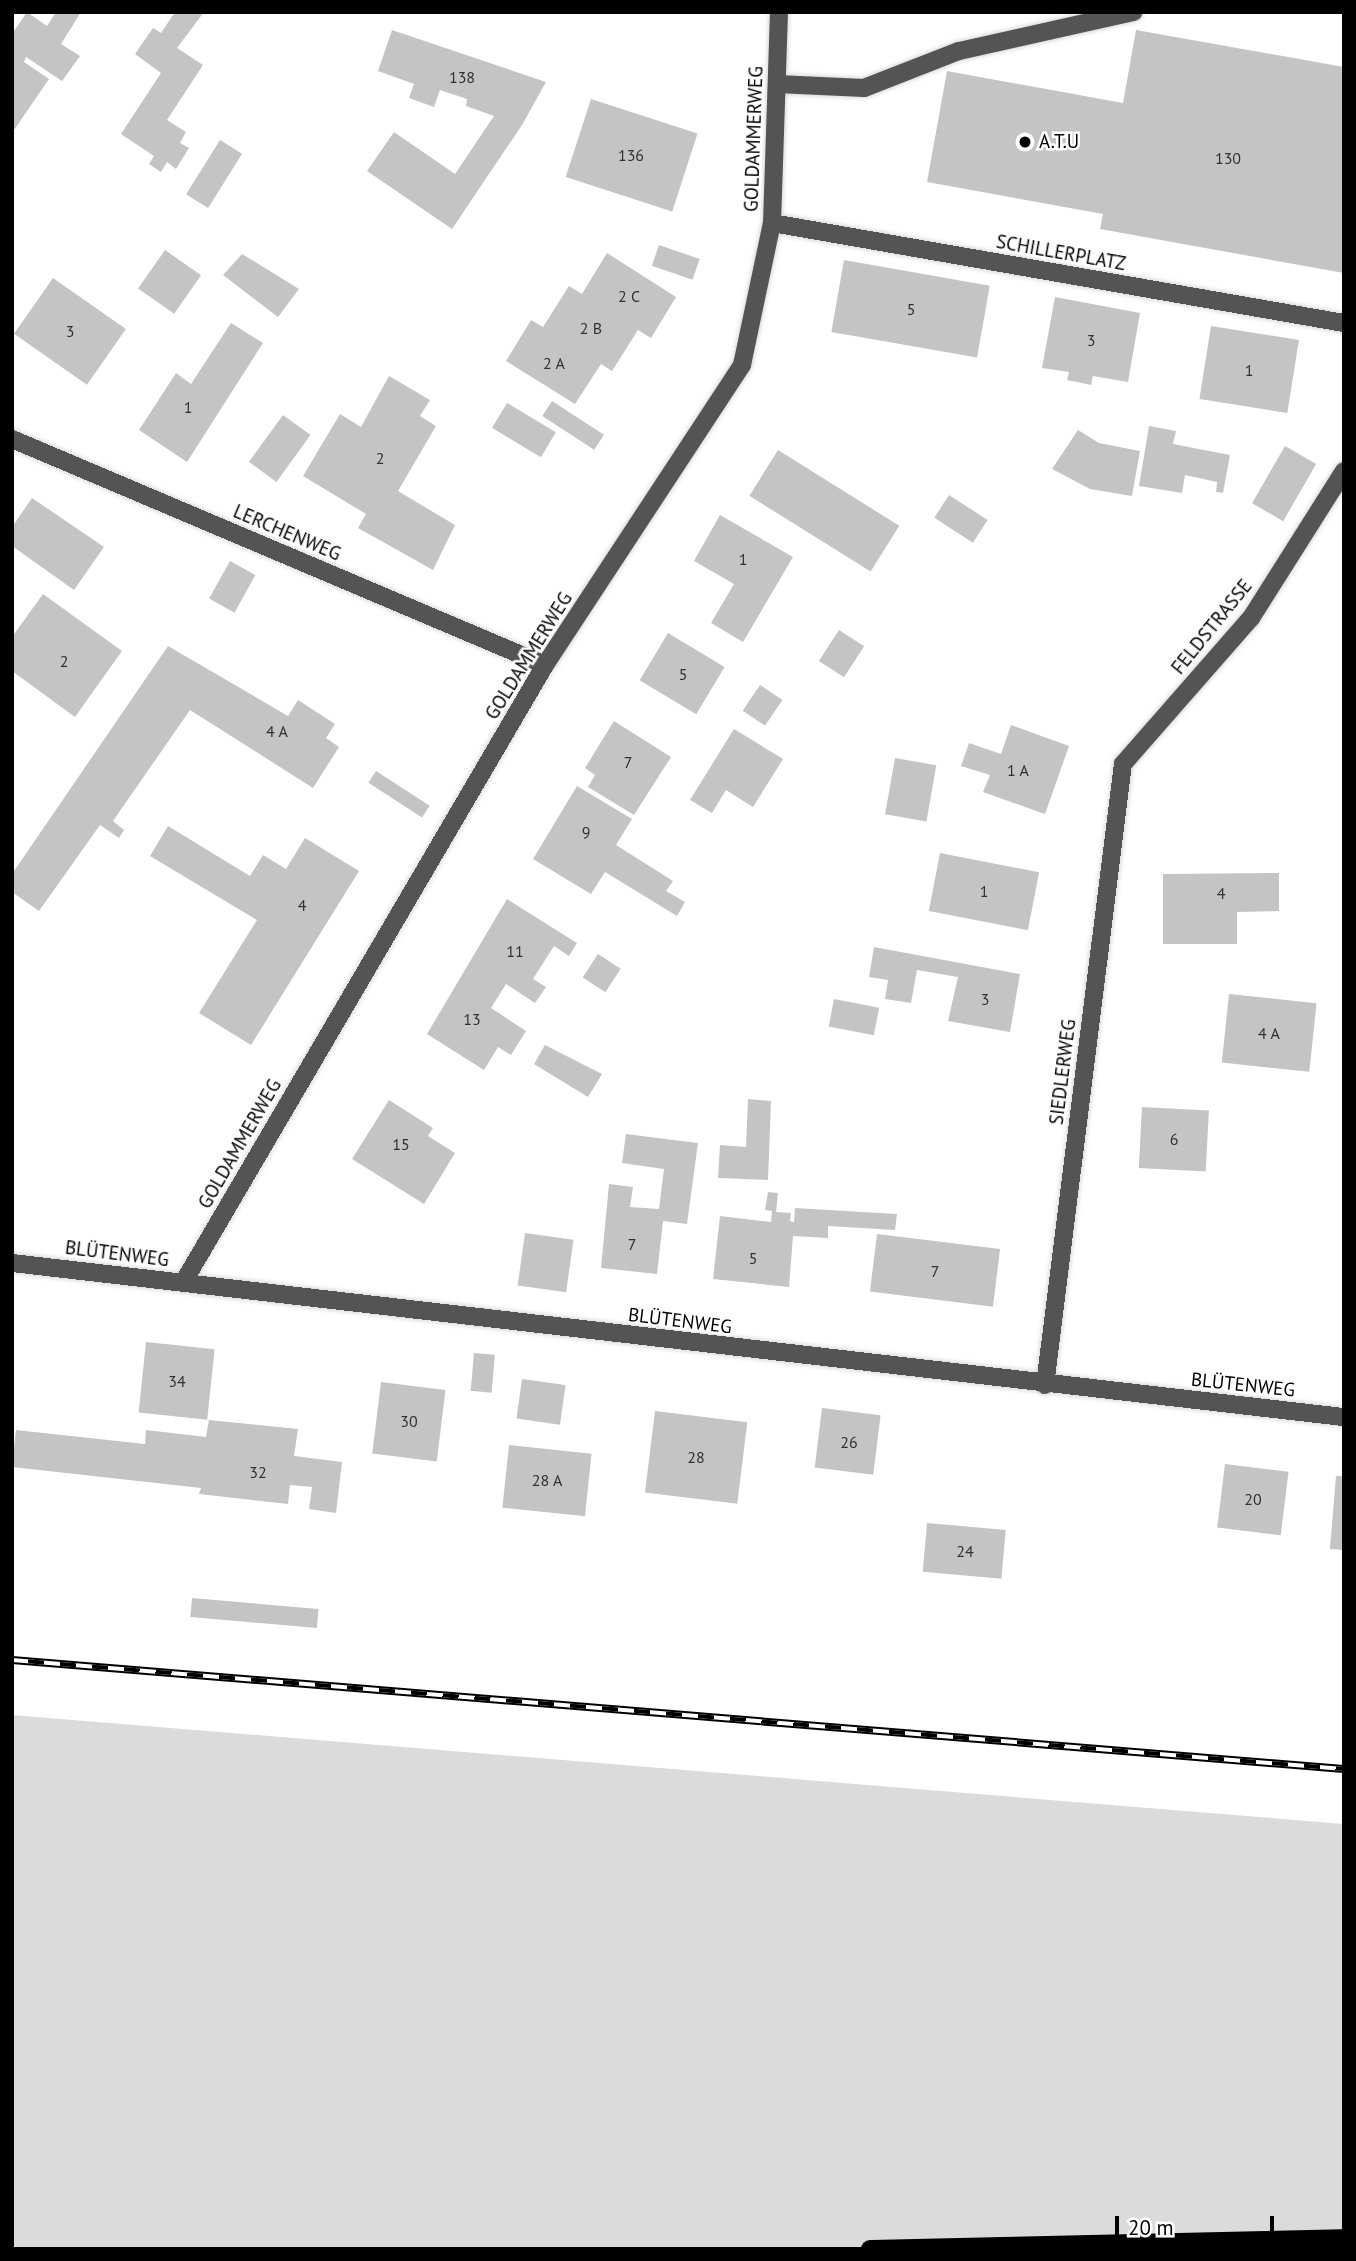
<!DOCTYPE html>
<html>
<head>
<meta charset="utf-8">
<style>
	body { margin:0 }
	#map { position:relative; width:1356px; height:2261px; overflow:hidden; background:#fff; font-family:"PT Sans",sans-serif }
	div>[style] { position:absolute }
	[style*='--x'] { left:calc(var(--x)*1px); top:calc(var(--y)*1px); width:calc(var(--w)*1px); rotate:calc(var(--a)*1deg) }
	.green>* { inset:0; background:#dbdbdb }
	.building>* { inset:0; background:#c4c4c4; transform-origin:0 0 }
	.path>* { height:4.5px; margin-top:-2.25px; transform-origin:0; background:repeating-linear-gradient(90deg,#767676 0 2px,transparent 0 5.5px) }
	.roads { filter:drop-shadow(0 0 2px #dbdbdb) drop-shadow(0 0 2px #dbdbdb) }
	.minor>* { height:18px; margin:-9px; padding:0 9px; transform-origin:9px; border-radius:9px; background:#545454 }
	.major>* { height:18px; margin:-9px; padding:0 9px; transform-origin:9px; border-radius:9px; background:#000 }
	.rail>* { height:8px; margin-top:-4px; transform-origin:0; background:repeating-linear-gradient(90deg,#fff 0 16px,#000 0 32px); box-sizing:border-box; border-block:2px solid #000 }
	.dots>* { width:19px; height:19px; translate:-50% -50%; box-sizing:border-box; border:4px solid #fff; border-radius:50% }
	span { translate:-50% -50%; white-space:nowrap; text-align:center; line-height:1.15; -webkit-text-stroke:5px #fff; paint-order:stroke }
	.number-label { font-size:16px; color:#313131 }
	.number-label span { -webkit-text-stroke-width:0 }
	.street-label { font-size:19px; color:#000 }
	.poi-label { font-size:19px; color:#000 }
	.left { translate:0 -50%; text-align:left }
	.frame { position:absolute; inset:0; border:14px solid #000; pointer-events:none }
	.scale { position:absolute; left:1115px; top:2216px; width:159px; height:32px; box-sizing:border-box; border:4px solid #000; border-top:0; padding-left:9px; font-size:21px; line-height:24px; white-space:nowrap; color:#000; -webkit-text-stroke:5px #fff; paint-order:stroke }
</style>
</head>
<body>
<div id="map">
	<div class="green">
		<div style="clip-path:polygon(12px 1715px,1344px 1824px,1344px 2249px,12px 2249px)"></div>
	</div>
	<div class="building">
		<div style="clip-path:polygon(27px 12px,47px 26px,56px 12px,81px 12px,61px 44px,80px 56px,62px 81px,26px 57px,24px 62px,49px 79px,12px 133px,12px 34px)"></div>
		<div style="clip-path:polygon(175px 12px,204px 12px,177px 48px,203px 65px,167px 120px,186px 132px,180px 143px,189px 148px,176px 169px,167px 162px,161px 172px,149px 164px,154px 156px,121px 134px,161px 73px,135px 54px,153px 28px,161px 33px)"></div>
		<div style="clip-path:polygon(392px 30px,546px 82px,522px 125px,452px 229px,367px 171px,394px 132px,455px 174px,494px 116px,466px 106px,467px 99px,440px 90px,434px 107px,409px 98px,414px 84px,378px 71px)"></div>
		<div style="clip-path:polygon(1136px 30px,1344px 67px,1344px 273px,1100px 229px,1103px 214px,927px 182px,947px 71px,1123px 103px)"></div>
		<div style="left:591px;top:99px;width:112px;height:82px;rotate:18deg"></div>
		<div style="left:220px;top:140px;width:26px;height:64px;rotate:32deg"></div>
		<div style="left:659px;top:245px;width:43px;height:22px;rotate:19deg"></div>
		<div style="left:165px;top:250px;width:44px;height:47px;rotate:35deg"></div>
		<div style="clip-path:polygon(607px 253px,676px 297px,651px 338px,638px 330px,612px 371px,601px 364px,575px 404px,506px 361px,531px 320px,543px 327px,569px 286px,582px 294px)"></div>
		<div style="clip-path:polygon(242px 254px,299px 289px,278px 317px,223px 275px)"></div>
		<div style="left:844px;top:260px;width:148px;height:73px;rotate:10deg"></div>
		<div style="left:53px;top:278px;width:89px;height:68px;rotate:35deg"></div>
		<div style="clip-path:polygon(1055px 297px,1140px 313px,1128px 382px,1093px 376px,1091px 385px,1067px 380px,1069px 372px,1042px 368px)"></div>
		<div style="clip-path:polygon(231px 323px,263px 343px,187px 462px,139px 430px,176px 373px,191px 384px)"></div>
		<div style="left:1211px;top:326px;width:89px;height:74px;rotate:9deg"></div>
		<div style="clip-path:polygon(389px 376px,430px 400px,420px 416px,436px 426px,398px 491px,455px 525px,433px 570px,358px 528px,366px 514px,303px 476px,340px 414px,361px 427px)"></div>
		<div style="left:552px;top:401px;width:62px;height:18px;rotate:33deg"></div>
		<div style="left:507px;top:403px;width:57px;height:29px;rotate:31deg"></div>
		<div style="left:283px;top:415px;width:34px;height:58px;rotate:36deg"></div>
		<div style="clip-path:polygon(1149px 426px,1176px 431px,1173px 444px,1230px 455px,1223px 493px,1216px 492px,1217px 482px,1185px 475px,1182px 493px,1139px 486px)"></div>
		<div style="clip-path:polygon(1078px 430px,1099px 443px,1140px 451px,1132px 496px,1090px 489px,1052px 469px)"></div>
		<div style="left:1285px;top:446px;width:36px;height:66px;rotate:30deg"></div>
		<div style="left:778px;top:450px;width:143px;height:54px;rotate:32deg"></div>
		<div style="left:949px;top:495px;width:46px;height:27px;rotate:33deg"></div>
		<div style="clip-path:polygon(32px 498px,104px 547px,74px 590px,12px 546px,12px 527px)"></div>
		<div style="clip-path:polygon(720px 515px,793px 557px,743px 642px,711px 623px,734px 584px,694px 561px)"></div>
		<div style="left:230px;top:561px;width:29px;height:43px;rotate:29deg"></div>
		<div style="clip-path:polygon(43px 594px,122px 651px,75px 717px,12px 671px,12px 637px)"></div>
		<div style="left:839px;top:630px;width:30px;height:37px;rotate:33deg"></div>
		<div style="left:668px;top:633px;width:66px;height:55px;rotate:31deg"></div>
		<div style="clip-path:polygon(168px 646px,288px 716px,298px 700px,335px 724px,326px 738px,339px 747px,313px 788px,190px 710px,113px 821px,124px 830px,119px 838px,100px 825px,39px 911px,12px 892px,12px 874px)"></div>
		<div style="left:760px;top:685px;width:27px;height:31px;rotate:34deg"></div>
		<div style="clip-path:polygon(614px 721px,671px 757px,634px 815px,588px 787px,595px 775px,585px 768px)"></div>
		<div style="clip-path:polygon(1011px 725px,1069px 746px,1045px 814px,983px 792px,990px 775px,961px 766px,969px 743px,1001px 754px)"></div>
		<div style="clip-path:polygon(734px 729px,783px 759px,753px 807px,726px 790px,712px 813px,690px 800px)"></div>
		<div style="left:895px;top:758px;width:42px;height:57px;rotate:10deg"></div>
		<div style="left:376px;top:771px;width:64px;height:14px;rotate:33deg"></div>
		<div style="clip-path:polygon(577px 786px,632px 819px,616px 845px,673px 881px,666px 891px,685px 902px,677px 916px,605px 872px,591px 894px,533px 859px)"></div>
		<div style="clip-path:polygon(168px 826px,250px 876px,263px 855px,286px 869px,305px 838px,359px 871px,251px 1045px,199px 1013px,257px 920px,150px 856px)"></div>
		<div style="left:940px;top:853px;width:101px;height:59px;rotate:11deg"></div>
		<div style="clip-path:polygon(1279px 873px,1279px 911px,1237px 912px,1237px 944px,1163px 944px,1163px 874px)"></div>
		<div style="clip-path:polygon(507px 899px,577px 943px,569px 956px,554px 946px,533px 979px,546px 987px,535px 1003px,506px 984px,491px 1008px,526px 1031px,511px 1055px,498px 1047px,484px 1070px,427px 1034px)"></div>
		<div style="clip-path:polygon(874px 947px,1020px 974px,1010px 1032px,948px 1021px,958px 977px,917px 970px,911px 1003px,885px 999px,888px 980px,869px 977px)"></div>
		<div style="left:598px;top:954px;width:27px;height:28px;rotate:33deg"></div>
		<div style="left:1229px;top:994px;width:88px;height:69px;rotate:6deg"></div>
		<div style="left:834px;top:999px;width:46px;height:28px;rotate:11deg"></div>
		<div style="clip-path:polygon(545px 1045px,602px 1074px,588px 1097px,534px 1064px)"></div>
		<div style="clip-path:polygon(748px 1099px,771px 1101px,768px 1180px,718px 1178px,720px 1145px,746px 1147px)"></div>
		<div style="clip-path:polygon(389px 1100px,433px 1128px,428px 1136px,455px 1153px,424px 1204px,352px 1159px)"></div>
		<div style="left:1142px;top:1107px;width:67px;height:61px;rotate:3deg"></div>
		<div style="clip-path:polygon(626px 1134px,698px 1143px,687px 1224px,663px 1221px,657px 1274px,601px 1268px,609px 1184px,633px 1187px,630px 1207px,659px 1209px,664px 1169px,622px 1163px)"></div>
		<div style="clip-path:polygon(768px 1192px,778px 1193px,776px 1212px,791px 1213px,790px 1221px,794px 1222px,795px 1208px,897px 1214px,895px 1230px,828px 1226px,828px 1238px,793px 1236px,789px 1287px,713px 1279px,720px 1216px,771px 1222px,772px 1211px,765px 1210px)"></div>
		<div style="left:525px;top:1233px;width:49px;height:53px;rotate:8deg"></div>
		<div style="left:877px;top:1234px;width:124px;height:58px;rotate:7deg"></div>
		<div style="left:146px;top:1342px;width:69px;height:71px;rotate:6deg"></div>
		<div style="left:474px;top:1353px;width:21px;height:38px;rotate:5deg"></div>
		<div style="left:522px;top:1379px;width:44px;height:40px;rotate:8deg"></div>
		<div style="left:381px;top:1382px;width:65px;height:72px;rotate:7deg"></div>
		<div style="left:822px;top:1408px;width:59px;height:60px;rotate:7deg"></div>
		<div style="left:655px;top:1411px;width:93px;height:82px;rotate:7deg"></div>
		<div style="clip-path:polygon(209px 1420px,298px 1429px,294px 1456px,342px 1462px,336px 1513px,309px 1509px,312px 1487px,290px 1485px,288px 1504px,199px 1494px,201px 1488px,12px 1467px,16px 1430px,145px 1444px,146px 1430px,206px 1437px)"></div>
		<div style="left:509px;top:1445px;width:83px;height:63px;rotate:6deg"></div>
		<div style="left:1225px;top:1464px;width:64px;height:64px;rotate:7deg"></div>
		<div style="clip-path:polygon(1336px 1476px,1344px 1476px,1344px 1550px,1330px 1549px)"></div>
		<div style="left:927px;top:1523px;width:79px;height:49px;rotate:5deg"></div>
		<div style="left:192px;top:1598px;width:127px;height:19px;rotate:5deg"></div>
	</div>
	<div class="path">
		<div style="--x:832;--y:12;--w:32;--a:0"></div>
	</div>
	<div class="roads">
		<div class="minor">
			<div style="--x:777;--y:84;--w:87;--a:2.6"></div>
			<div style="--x:864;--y:88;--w:102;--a:-21.3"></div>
			<div style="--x:959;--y:51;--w:179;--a:-12.6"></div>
			<div style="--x:772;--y:223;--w:581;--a:9.92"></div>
			<div style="--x:12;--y:439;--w:579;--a:22.98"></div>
			<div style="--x:12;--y:1263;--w:1341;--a:6.6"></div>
			<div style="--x:183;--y:1283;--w:716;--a:-59.64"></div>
			<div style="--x:545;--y:665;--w:359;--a:-56.7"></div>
			<div style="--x:742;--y:365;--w:145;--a:-78.1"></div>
			<div style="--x:772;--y:223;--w:211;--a:-88.1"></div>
			<div style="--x:1045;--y:1385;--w:626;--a:-82.84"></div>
			<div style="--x:1123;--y:764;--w:194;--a:-48.8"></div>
			<div style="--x:1251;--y:618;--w:174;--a:-57.7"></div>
		</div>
		<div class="major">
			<div style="--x:870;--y:2249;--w:474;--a:-1.3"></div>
		</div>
	</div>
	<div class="rail">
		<div style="--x:12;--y:1660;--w:1336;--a:4.68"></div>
	</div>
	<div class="dots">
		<div style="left:1025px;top:142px;background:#000"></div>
	</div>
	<div class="number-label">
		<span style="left:462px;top:77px">138</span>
		<span style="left:631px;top:155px">136</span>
		<span style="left:1228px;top:158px">130</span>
		<span style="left:629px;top:296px">2 C</span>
		<span style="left:911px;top:309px">5</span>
		<span style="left:591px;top:328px">2 B</span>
		<span style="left:70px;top:331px">3</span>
		<span style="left:1091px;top:340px">3</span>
		<span style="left:554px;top:363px">2 A</span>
		<span style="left:1249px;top:370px">1</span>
		<span style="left:188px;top:407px">1</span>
		<span style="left:380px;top:458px">2</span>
		<span style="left:743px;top:559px">1</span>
		<span style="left:64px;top:661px">2</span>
		<span style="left:683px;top:674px">5</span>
		<span style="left:277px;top:731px">4 A</span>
		<span style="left:628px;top:762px">7</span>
		<span style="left:1018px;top:770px">1 A</span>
		<span style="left:586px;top:832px">9</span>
		<span style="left:984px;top:891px">1</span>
		<span style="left:1221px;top:893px">4</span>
		<span style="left:302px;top:905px">4</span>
		<span style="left:515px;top:951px">11</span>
		<span style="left:985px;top:999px">3</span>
		<span style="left:472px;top:1019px">13</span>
		<span style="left:1269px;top:1033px">4 A</span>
		<span style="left:1174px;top:1139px">6</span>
		<span style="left:401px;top:1144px">15</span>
		<span style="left:632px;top:1244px">7</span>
		<span style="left:753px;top:1258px">5</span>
		<span style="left:935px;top:1271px">7</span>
		<span style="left:177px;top:1381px">34</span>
		<span style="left:409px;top:1421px">30</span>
		<span style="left:849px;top:1442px">26</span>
		<span style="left:696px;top:1457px">28</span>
		<span style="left:258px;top:1472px">32</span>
		<span style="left:547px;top:1480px">28 A</span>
		<span style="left:1253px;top:1499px">20</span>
		<span style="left:965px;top:1551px">24</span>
	</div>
	<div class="street-label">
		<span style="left:754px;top:139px;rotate:-88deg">GOLDAMMERWEG</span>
		<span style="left:1061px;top:253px;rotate:10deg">SCHILLERPLATZ</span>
		<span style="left:287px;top:533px;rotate:23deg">LERCHENWEG</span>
		<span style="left:1212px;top:627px;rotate:-51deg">FELDSTRASSE</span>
		<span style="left:529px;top:656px;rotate:-58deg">GOLDAMMERWEG</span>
		<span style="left:1063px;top:1072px;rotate:-83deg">SIEDLERWEG</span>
		<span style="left:240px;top:1144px;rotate:-60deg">GOLDAMMERWEG</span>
		<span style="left:117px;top:1254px;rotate:7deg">BLÜTENWEG</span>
		<span style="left:680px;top:1321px;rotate:7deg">BLÜTENWEG</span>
		<span style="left:1243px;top:1385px;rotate:6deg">BLÜTENWEG</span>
	</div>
	<div class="poi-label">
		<span class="left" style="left:1039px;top:142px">A.T.U</span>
	</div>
	<div class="frame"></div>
	<div class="scale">20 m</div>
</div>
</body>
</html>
